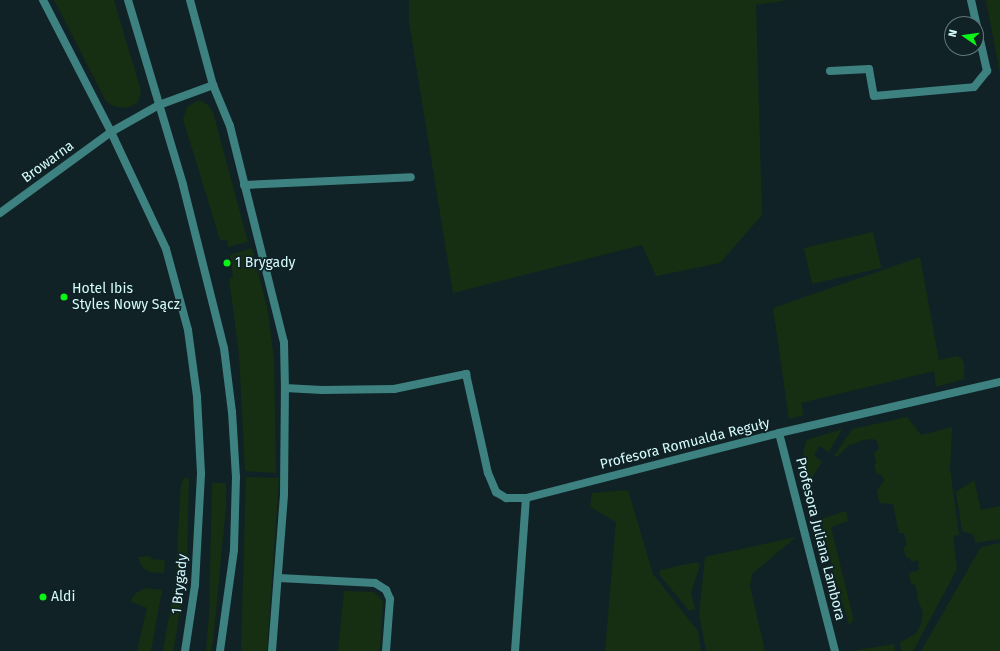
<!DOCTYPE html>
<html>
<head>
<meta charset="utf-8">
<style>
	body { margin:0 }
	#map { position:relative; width:1000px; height:651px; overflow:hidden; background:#102225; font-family:"Fira Sans",sans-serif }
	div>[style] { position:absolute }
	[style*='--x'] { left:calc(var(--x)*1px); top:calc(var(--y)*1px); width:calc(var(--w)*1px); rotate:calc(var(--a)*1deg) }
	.green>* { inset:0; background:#162f13; transform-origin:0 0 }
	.minor>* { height:8px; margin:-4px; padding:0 4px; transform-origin:4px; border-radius:4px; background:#3d8281 }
	.tertiary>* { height:8px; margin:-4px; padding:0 4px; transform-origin:4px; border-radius:4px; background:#3d8281 }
	.dots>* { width:11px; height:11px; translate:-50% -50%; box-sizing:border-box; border:2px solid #102225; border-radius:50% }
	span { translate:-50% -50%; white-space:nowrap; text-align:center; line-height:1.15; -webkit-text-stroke:3.5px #102225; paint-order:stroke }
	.street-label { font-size:14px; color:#d5fbfd }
	.poi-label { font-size:14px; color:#d5fbfd }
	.left { translate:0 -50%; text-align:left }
	.north { position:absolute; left:944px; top:16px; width:40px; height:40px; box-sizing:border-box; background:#102225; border:1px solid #5f797b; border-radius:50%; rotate:283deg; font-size:11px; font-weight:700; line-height:16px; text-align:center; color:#d5fbfd }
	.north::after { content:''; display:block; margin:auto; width:14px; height:18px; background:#0af415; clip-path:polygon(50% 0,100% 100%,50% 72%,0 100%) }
</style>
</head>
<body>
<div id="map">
	<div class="green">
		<div style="clip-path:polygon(54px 0,114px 0,141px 91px,138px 102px,132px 106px,125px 108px,113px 106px,106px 101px)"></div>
		<div style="clip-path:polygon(409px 0,789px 0,756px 5px,762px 215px,720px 263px,656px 276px,642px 245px,453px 293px,409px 22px)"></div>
		<div style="clip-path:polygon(986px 0,1000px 0,1000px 74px)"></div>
		<div style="clip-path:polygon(199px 100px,207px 104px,213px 112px,248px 242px,228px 247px,227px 240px,220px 240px,183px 119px,187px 107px)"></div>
		<div style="left:873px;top:232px;width:37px;height:71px;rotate:77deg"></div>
		<div style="clip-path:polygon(252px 248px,268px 311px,274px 359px,276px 473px,245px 471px,239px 354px,229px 279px,233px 277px,230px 255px)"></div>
		<div style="clip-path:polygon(920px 257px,939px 360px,957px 356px,962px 359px,964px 363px,964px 379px,936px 387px,934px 371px,801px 403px,804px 415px,789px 419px,773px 308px)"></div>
		<div style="clip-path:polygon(907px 417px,921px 435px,952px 427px,950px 469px,959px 535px,953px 536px,957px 569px,913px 651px,901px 651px,900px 642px,916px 634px,921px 624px,923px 612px,917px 599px,918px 595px,915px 585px,911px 584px,909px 573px,919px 570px,918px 560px,911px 562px,910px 558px,906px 557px,903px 547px,907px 546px,904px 533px,899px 533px,893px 504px,879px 503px,877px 491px,884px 480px,880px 474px,877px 474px,874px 465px,876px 464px,874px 453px,879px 449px,877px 441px,873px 439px,863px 440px,848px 446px,838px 456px,834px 456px,852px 429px)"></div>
		<div style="clip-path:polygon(842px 429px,829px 452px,819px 446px,814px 455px,822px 462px,809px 482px,803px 453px,807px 440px)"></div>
		<div style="clip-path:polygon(246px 477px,279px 478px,267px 651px,241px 651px)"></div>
		<div style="clip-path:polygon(184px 478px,189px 478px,187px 554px,185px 561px,176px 570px,181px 484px)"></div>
		<div style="clip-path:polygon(974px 480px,981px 510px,1000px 506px,1000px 539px,975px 543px,974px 535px,962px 531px,956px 492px)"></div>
		<div style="clip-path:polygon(212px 483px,226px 483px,226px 506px,213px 642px,211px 651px,206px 651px,209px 615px)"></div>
		<div style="clip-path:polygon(628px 490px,653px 574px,698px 631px,701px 651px,605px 651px,616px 522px,590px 507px,592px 493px)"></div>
		<div style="clip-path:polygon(846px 511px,848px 521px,831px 527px,853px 617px,853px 621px,849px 625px,833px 570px,821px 519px)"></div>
		<div style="clip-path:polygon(796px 537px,752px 574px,750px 586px,765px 651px,706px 651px,699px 614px,705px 557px)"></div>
		<div style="clip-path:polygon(1000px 543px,1000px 651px,921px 651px,981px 547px)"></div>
		<div style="clip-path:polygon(151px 556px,151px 559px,165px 560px,164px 573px,150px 572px,142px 567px,138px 557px)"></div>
		<div style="clip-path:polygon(697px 562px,700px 565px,691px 593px,695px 609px,689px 611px,659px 574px,660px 570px)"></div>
		<div style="clip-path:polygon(145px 588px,162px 590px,151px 651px,137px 651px,147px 608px,130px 601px,136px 593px)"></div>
		<div style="clip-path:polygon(344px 591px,374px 592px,383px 601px,380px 651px,338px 651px)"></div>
		<div style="clip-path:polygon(173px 593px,181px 602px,174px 649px,173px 651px,163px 651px)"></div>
		<div style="clip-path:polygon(894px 644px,895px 651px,856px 651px,857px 650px)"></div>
	</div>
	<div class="minor">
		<div style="--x:190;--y:0;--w:88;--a:74.9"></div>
		<div style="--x:830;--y:71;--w:39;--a:-3"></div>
		<div style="--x:869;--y:69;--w:27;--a:80"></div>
		<div style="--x:874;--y:96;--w:100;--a:-5.1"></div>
		<div style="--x:974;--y:87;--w:21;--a:-51"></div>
		<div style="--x:987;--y:71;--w:73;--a:-102.7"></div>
		<div style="--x:159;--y:105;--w:58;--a:-20.3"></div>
		<div style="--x:213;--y:85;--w:44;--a:67.5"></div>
		<div style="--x:230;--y:126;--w:223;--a:76"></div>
		<div style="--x:284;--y:342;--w:46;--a:88.8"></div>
		<div style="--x:285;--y:388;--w:37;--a:3"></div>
		<div style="--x:322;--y:390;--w:72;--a:-0.8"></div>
		<div style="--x:394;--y:389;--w:74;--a:-11.8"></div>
		<div style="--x:466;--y:374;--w:101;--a:77.5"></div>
		<div style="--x:488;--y:473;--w:21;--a:67"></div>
		<div style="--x:496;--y:492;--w:12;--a:31"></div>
		<div style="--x:506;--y:498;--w:20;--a:0"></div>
		<div style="--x:244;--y:185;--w:167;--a:-2.7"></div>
		<div style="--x:0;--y:213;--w:137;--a:-36.1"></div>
		<div style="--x:779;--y:433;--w:225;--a:75.6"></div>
		<div style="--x:279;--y:578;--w:96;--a:3"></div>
		<div style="--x:375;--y:583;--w:13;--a:32"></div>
		<div style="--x:386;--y:590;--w:10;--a:66"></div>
		<div style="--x:390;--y:599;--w:52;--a:94.4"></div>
		<div style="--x:272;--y:651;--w:156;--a:-85.6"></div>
		<div style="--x:284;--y:495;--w:107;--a:-89.5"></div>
		<div style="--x:515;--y:651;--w:153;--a:-85.9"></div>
		<div style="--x:526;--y:498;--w:261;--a:-14.4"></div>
		<div style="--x:779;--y:433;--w:227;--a:-13"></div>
	</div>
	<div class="tertiary">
		<div style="--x:43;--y:0;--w:148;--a:62.7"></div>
		<div style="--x:111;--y:132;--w:129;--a:64.8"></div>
		<div style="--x:166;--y:249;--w:84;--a:74.8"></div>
		<div style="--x:188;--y:330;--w:68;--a:82.3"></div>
		<div style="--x:197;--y:397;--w:77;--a:87"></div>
		<div style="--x:201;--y:474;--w:111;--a:93.1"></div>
		<div style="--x:195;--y:585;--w:67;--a:98.6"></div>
		<div style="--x:128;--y:0;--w:193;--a:73.4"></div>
		<div style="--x:183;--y:185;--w:168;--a:75.9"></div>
		<div style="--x:224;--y:348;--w:64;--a:82.9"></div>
		<div style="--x:232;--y:412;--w:65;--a:86.5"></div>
		<div style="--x:236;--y:477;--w:73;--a:91.6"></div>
		<div style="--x:234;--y:550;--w:102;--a:97.9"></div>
		<div style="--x:111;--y:132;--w:55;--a:-29.4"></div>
	</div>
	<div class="dots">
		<div style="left:227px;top:263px;background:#0af415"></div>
		<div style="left:64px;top:297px;background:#0af415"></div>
		<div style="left:43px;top:597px;background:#0af415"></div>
	</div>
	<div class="street-label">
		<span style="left:48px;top:162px;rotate:-36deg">Browarna</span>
		<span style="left:685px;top:444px;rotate:-14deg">Profesora Romualda Reguły</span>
		<span style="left:820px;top:539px;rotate:76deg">Profesora Juliana Lambora</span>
		<span style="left:180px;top:584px;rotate:-84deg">1 Brygady</span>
	</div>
	<div class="poi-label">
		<span class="left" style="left:235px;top:263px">1 Brygady</span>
		<span class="left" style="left:72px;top:297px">Hotel Ibis<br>Styles Nowy Sącz</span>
		<span class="left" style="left:51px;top:597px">Aldi</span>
	</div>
	<div class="north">N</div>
</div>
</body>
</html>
